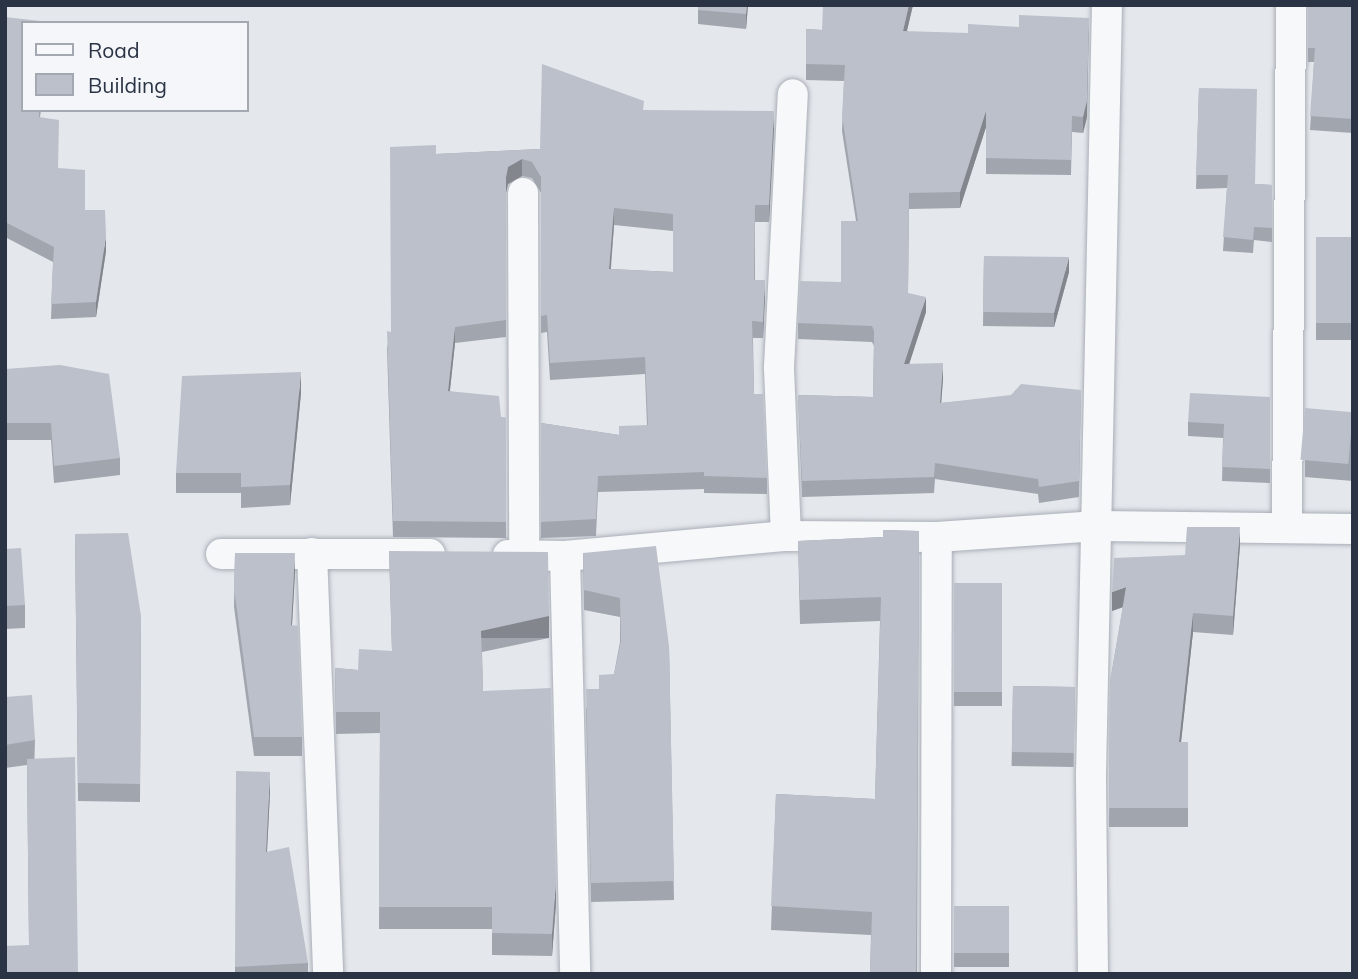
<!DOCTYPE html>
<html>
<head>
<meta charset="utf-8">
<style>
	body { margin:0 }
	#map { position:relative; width:1358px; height:979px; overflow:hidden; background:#e4e7ec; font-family:Mulish,sans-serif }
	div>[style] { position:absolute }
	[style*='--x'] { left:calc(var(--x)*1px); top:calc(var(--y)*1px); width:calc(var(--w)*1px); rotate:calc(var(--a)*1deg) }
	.roads { filter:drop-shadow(0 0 2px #a9aeb7) drop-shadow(0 0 2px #a9aeb7) }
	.minor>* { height:30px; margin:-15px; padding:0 15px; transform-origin:15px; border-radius:15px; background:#f7f8fa }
	.wall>* { inset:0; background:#a1a5ae; transform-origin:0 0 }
	.shaded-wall>* { inset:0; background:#83868d; transform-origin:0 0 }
	.building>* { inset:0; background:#bbc0ca; transform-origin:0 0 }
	span { translate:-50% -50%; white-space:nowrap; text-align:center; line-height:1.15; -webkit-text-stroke:5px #f4f6f9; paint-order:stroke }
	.frame { position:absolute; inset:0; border:7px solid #2b3445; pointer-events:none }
	.legend { position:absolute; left:21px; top:21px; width:228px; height:91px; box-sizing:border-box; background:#f4f6f9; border:2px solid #a4a8b1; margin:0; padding:9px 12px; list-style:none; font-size:21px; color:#2b3445 }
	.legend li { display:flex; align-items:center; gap:14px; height:35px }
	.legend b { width:35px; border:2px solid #a4a8b1 }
</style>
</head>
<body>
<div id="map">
	<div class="roads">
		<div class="minor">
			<div style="--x:523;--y:193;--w:363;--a:89.8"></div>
			<div style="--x:1287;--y:528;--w:523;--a:-89.56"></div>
			<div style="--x:786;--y:536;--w:169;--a:-92.4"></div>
			<div style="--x:779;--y:367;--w:273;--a:-87.1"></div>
			<div style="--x:312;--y:553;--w:421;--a:87.8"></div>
			<div style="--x:221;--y:554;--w:209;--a:0"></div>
			<div style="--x:508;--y:555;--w:57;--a:1"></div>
			<div style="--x:565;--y:556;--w:222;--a:-5.2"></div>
			<div style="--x:786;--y:536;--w:151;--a:0.4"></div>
			<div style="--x:937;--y:537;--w:161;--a:-3.9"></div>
			<div style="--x:1098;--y:526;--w:255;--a:0.7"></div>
			<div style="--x:565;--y:556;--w:418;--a:88.6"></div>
			<div style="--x:936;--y:974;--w:437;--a:-89.9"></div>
			<div style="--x:1093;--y:974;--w:200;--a:-90.6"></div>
			<div style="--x:1091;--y:774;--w:769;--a:-88.81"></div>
		</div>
	</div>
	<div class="wall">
		<div style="clip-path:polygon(698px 5px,748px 5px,746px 29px,698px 24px)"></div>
		<div style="clip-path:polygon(913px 5px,907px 31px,1087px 117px,1083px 133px,1072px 132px,1071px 175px,986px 174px,986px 127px,960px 208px,909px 209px,908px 294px,926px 312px,909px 364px,943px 379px,941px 403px,1081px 390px,1079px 497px,1039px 503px,1038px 494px,935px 479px,934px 493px,802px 497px,798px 395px,873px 397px,874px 346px,872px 342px,798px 339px,798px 323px,841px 282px,856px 221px,842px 131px,844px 81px,806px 80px,806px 29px,822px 30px)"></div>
		<div style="clip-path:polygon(1308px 5px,1353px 5px,1353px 133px,1310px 130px,1314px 62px,1308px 62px)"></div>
		<div style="clip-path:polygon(5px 17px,23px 110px,41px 110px,40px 117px,58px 168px,85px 210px,106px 251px,96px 317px,51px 319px,53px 262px,5px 237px)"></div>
		<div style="clip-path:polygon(1199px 88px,1255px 184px,1272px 185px,1272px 242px,1254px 240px,1253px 253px,1223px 251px,1227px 188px,1196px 189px)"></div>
		<div style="clip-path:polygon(evenodd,643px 110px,774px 128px,769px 222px,755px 222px,755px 280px,765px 296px,763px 338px,753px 338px,754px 394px,767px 478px,767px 494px,704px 493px,704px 489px,598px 492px,596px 536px,541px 538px,541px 423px,619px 435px,647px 425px,645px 374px,550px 380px,547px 332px,541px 333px,541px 193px,532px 178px,522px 176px,508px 184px,506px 193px,506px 337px,455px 343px,450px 391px,501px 417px,506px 418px,506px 538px,393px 537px,387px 348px,436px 154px,540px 149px,643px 110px,614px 225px,673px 231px,673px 272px,611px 269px,614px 225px)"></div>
		<div style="left:1353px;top:237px;width:103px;height:37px;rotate:90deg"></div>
		<div style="clip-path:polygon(984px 256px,1069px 272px,1054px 327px,983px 326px)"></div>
		<div style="clip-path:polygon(5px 369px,120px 458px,120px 475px,54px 483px,51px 440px,5px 440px)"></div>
		<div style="clip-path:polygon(301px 393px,290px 505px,241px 508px,241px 493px,176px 493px,176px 473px)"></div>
		<div style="clip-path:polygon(1270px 397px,1270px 483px,1222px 481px,1223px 438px,1188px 436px,1188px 422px)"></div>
		<div style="clip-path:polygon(1353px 412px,1353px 481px,1305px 477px,1305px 460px)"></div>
		<div style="clip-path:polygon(883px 530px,919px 531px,917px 974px,870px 974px,871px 935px,771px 930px,776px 794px,875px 799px,880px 621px,800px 624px,798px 541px,883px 537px)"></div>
		<div style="clip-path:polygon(75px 534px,141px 616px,140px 802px,78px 801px)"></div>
		<div style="clip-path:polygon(1240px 545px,1233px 635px,1193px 632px,1181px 742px,1188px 742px,1188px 827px,1109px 827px,1110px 682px,1123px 607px,1112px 611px,1185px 555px)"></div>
		<div style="clip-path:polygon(5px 549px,25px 605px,25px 628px,5px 629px)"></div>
		<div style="clip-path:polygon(389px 551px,549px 638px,482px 652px,483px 691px,556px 903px,552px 956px,492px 955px,492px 929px,379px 929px,380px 733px,336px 734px,335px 668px,358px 670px,392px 651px)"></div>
		<div style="clip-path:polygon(235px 553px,295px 572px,292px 625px,302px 737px,302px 756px,254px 756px,234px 607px)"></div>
		<div style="clip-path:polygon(583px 553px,669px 646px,674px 900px,591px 902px,586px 709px,599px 689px,614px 674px,620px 642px,620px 617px,584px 610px)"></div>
		<div style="left:954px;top:583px;width:48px;height:123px"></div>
		<div style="left:1075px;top:687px;width:80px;height:62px;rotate:91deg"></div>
		<div style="clip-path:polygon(5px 697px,35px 740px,29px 945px,27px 765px,5px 768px)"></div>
		<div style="clip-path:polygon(270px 792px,267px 852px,308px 963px,308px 974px,235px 974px,235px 967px)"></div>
		<div style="left:954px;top:906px;width:55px;height:61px"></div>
	</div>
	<div class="shaded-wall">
		<div style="clip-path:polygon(747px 5px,748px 5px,746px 29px,746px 14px)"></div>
		<div style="clip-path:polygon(909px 5px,913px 5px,903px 47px,903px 31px)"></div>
		<div style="clip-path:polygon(1089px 18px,1087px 117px,1083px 133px,1083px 117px)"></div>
		<div style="clip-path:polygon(774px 111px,774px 128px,769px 222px,769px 205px)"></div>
		<div style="clip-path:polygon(986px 111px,986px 127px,960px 208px,960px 192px)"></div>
		<div style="clip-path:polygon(522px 159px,522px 176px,508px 184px,506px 193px,506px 177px,508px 167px)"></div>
		<div style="clip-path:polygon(614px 208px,614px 225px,609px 285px,609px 269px)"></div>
		<div style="clip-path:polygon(106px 236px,106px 251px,96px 317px,96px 302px)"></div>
		<div style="clip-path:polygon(1069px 257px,1069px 272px,1054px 327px,1054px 313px)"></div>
		<div style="clip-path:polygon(765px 280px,765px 296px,763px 338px,763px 322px)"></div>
		<div style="clip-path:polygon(926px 297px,926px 312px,904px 380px,904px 364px)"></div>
		<div style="clip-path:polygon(455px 327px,455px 343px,448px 407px,448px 391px)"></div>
		<div style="clip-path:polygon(943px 363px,943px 379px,940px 419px,940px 403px)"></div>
		<div style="clip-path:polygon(301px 372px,301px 393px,290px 505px,290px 485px)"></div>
		<div style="clip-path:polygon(1240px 527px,1240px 545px,1233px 635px,1233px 616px)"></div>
		<div style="clip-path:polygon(295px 553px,295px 572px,291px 643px,291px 625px)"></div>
		<div style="clip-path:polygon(1126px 587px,1126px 606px,1112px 611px,1112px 592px)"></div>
		<div style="clip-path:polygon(1193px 613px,1193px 632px,1179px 761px,1179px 742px)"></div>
		<div style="left:549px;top:616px;width:22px;height:70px;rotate:90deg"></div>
		<div style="clip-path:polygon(270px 772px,270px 792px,266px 871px,266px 852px)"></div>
		<div style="clip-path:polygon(556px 881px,556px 903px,552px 956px,552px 934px)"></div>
	</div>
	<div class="building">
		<div style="clip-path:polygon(698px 5px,747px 5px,746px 14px,698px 10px)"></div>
		<div style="clip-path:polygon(823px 5px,909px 5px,903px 31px,968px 33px,968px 24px,1019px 27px,1019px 15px,1089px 18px,1087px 101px,1083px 117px,1072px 116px,1071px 160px,986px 158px,986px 111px,960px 192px,909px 193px,908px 293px,926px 297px,904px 364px,943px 363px,940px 403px,1011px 395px,1021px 384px,1081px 390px,1079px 481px,1039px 487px,1038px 479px,935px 463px,934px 477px,802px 481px,798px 395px,873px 397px,874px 331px,872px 326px,798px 323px,800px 281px,841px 282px,841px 221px,858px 221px,842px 115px,845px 65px,806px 64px,806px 29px,822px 30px)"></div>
		<div style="clip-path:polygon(1308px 5px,1353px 5px,1353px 119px,1310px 116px,1315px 48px,1308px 48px)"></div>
		<div style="clip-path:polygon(5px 17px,49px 22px,49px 23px,23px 23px,23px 110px,39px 110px,39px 117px,59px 120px,58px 168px,85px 170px,85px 210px,105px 210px,106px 236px,96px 302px,51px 304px,54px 247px,5px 222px)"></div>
		<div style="clip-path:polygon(evenodd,542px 64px,644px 101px,643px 110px,774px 111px,769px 205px,755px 205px,754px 280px,765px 280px,763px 322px,752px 321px,754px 394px,763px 394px,767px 478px,704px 476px,704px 472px,598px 476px,596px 519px,541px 522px,541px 423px,619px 435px,619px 426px,648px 425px,645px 357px,550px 363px,547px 315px,541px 316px,541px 177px,532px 162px,522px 159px,508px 167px,506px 177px,506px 320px,455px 327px,448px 391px,499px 396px,501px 417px,506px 418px,506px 522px,393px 521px,387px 331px,391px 332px,390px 147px,436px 145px,436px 154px,540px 149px,542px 64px,614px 208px,673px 214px,673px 272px,609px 269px,614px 208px)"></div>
		<div style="clip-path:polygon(1199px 88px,1257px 89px,1255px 184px,1272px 185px,1272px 228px,1254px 227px,1253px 240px,1223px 237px,1228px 175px,1196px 175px)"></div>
		<div style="left:1353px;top:237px;width:86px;height:37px;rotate:90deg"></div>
		<div style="clip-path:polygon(984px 256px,1069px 257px,1054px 313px,983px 312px)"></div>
		<div style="clip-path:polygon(60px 365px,109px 374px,120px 458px,54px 466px,51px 423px,5px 423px,5px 369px)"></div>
		<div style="clip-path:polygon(301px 372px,290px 485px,241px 487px,241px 473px,176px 473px,182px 376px)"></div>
		<div style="clip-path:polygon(1190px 393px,1270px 397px,1270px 469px,1222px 467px,1224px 424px,1188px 422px)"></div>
		<div style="left:1305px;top:408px;width:48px;height:52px;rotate:5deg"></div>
		<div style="clip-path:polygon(1187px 527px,1240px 527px,1233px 616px,1193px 613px,1179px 742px,1188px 742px,1188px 808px,1109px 808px,1110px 682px,1126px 587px,1112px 592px,1114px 558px,1185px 555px)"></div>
		<div style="clip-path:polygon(883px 530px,919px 531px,916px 974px,870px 974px,872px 912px,771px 906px,776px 794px,875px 799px,881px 597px,800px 600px,798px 541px,883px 537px)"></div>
		<div style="clip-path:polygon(128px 533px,141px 616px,140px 784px,78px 783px,75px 534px)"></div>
		<div style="clip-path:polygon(656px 546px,669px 646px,674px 881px,591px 883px,586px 689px,599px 689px,599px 675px,614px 674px,621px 641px,620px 598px,584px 590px,583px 553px)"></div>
		<div style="clip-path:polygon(21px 548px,25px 605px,5px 606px,5px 549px)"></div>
		<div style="clip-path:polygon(389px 551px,548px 552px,549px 616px,481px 631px,483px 691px,551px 688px,556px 881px,552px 934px,492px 933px,492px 907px,379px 907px,380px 712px,336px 712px,335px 668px,358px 670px,359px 649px,392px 651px)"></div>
		<div style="clip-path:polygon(235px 553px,295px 553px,291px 625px,298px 626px,302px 737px,254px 737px,234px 588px)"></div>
		<div style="left:954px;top:583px;width:48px;height:109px"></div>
		<div style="left:1075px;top:687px;width:66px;height:62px;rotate:91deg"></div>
		<div style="clip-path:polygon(32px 695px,35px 740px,5px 745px,5px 697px)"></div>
		<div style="clip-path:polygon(75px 757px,78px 974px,5px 974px,5px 946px,29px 945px,27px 759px)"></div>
		<div style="clip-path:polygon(236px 771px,270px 772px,266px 852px,289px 847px,308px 963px,235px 967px)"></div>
		<div style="left:954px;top:906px;width:55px;height:47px"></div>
	</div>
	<div class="frame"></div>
	<ul class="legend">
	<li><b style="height:9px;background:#f7f8fa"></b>Road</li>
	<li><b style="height:19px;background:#bbc0ca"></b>Building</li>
	</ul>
</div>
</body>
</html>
